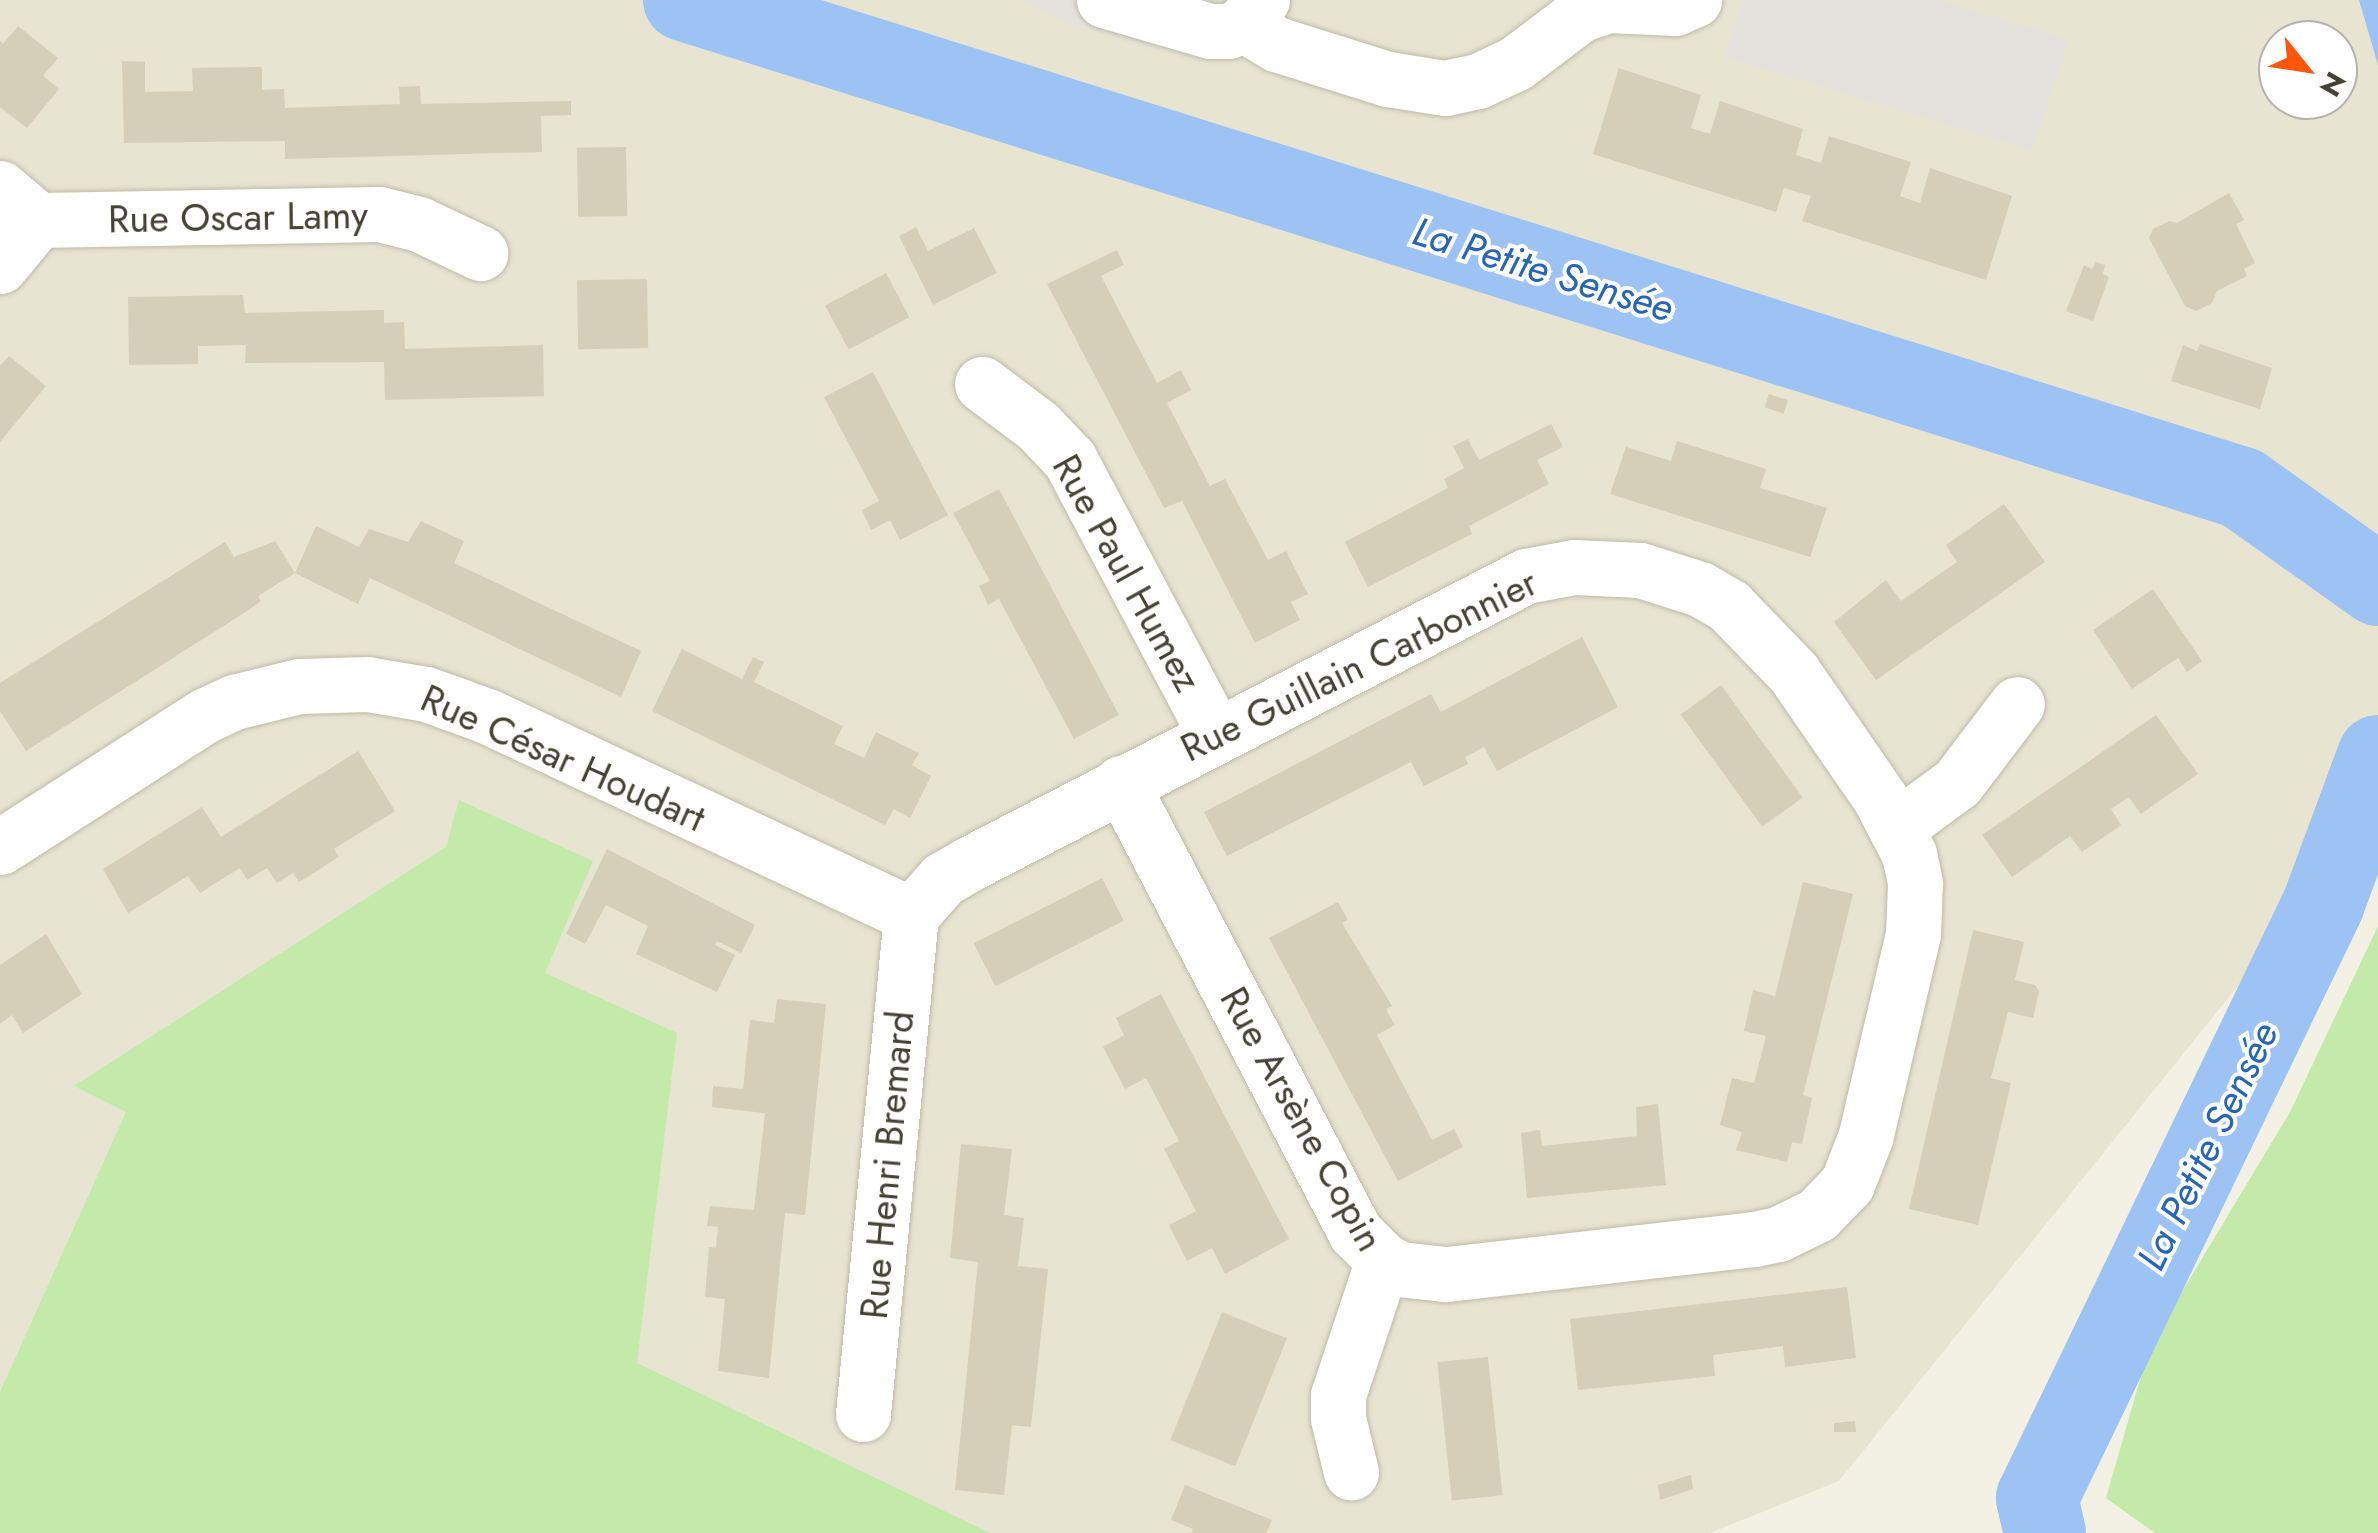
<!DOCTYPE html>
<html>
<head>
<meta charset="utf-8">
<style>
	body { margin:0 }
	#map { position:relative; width:2378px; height:1533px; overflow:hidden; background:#f3f1e4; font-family:Jost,sans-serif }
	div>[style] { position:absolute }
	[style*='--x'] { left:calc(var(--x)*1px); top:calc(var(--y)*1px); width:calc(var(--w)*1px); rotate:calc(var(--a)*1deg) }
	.residential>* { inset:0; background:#e7e4d2 }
	.green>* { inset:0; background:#c4eaaa }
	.parking>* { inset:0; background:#e3e2dd }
	.water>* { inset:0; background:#9cc3f4 }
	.river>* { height:82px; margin:-41px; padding:0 41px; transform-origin:41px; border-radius:41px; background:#9cc3f4 }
	.building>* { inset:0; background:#d5ceb9; transform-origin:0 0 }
	.roads { filter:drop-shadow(0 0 2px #bfbaa6) drop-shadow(0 0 2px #bfbaa6) }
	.minor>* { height:55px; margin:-27.5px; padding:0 27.5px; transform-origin:27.5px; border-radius:27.5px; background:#fff }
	span { translate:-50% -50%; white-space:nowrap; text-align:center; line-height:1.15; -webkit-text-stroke:8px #fff; paint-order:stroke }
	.street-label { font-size:38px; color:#454134 }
	.water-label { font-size:40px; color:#2765b7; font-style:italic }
	.north { position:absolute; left:2258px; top:20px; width:100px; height:100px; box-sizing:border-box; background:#fff; border:2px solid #b5b3ae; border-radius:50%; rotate:120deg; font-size:28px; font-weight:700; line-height:40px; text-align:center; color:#454134 }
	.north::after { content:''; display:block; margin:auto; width:35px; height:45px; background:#ff560f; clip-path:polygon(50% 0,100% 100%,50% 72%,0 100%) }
</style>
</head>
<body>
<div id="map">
	<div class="residential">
		<div style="clip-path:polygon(evenodd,0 0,2378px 0,2378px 812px,1839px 1481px,1710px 1533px,0 1533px,0 0,2278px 40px,2338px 40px,2338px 100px,2278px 100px,2278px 40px)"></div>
	</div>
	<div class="green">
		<div style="clip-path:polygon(459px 800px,593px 861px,545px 973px,677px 1033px,637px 1363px,990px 1533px,0 1533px,0 1392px,126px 1112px,74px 1086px,446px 847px)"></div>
		<div style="clip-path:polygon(2378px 926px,2378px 1533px,2155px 1533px,2106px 1498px,2150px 1345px,2290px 1112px)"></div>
	</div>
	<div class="parking">
		<div style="clip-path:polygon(1021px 0,1279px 0,1252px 45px,1201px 62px,1073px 24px)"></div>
		<div style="clip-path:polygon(1744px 0,1936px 0,2069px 40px,2032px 150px,1725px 57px)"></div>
	</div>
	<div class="water">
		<div style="clip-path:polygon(2359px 0,2378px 0,2378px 65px)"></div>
	</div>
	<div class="river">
		<div style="--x:684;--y:0;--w:1633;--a:17.39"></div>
		<div style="--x:2242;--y:488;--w:167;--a:35.5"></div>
		<div style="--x:2045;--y:1533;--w:36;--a:-103"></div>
		<div style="--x:2037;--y:1498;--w:658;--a:-64.25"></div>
		<div style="--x:2323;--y:905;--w:159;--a:-69.7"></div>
	</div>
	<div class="building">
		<div style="clip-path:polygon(18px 26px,58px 58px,43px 76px,59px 89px,27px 128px,0 107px,0 41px,3px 44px)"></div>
		<div style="clip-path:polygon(122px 61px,145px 62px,145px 92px,193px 91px,192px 68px,262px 67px,262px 90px,284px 89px,285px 108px,400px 104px,399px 87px,420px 86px,421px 104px,571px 101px,571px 115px,541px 116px,542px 152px,285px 159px,285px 141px,124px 143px)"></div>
		<div style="clip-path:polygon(1619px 68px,1701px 95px,1691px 128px,1710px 134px,1720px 101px,1803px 129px,1796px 155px,1821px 163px,1829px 136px,1911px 162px,1900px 196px,1920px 203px,1930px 168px,2012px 196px,1986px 280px,1802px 221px,1811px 196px,1784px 188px,1776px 212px,1593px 154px)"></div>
		<div style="left:626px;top:147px;width:69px;height:49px;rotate:89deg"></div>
		<div style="clip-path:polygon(2229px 193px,2244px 220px,2236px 224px,2255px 263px,2244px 269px,2247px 276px,2217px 291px,2212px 303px,2196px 311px,2185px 306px,2149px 238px,2153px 229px,2169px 221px,2177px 223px)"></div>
		<div style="clip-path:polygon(916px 227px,928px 251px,974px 228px,997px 273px,933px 305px,899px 236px)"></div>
		<div style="clip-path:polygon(1117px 250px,1124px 265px,1101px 276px,1157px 383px,1181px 370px,1191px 390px,1167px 403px,1210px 486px,1225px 479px,1268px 560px,1286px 551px,1308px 594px,1291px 602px,1300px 620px,1255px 643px,1182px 501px,1164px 508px,1047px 284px)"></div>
		<div style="clip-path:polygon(2096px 262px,2105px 265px,2103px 274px,2109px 277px,2093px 321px,2066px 311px,2084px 265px,2092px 269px)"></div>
		<div style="left:886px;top:273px;width:50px;height:69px;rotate:62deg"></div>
		<div style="left:647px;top:279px;width:69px;height:70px;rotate:89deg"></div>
		<div style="clip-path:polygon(243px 295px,245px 313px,384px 310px,384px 323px,404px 322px,405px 349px,543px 345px,544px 396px,385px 400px,384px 362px,245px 363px,246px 345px,198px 346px,198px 364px,129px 365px,128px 297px)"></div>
		<div style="clip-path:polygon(2200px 344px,2272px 368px,2260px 409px,2171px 381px,2183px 345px,2197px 351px)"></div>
		<div style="clip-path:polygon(9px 356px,46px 386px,0 442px,0 366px)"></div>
		<div style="clip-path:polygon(873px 372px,948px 515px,900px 540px,890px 520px,871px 530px,862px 510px,879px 501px,824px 397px)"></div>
		<div style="left:1769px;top:394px;width:20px;height:14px;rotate:18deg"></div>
		<div style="clip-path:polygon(1551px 424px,1563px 447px,1537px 460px,1549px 484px,1469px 526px,1472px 534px,1368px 587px,1345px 542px,1448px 488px,1444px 479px,1464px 468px,1453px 446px,1468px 439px,1479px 460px)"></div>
		<div style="clip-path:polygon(1677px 441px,1766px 469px,1760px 488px,1827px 508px,1810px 557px,1610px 494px,1626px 447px,1671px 461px)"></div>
		<div style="clip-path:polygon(999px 489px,1119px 715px,1074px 739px,999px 599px,988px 605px,979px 586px,990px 581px,953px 513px)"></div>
		<div style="clip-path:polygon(2004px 504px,2045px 562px,1876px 680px,1834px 622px,1886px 580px,1901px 601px,1957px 562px,1946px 545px)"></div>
		<div style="clip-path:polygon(421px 521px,464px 541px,454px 563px,641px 651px,621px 697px,370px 578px,358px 604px,295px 573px,316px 526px,359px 547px,369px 529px,408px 542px)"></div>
		<div style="clip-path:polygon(275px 541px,295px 573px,258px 596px,261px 601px,244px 613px,26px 751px,0 711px,0 683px,225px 542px,234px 557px)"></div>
		<div style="clip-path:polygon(2153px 589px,2202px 661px,2187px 672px,2178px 658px,2132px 689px,2093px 630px)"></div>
		<div style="clip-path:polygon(1582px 637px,1618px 707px,1497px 771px,1484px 747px,1465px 757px,1468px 764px,1424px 786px,1411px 762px,1227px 856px,1204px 812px,1431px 694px,1441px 712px)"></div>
		<div style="clip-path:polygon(682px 649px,742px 679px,753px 657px,764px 662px,754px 682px,843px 726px,834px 744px,864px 758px,876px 732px,919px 753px,912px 765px,931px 776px,910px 818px,894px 809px,885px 825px,652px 711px)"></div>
		<div style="left:1721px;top:685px;width:139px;height:50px;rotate:54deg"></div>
		<div style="clip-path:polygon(2156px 715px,2198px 774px,2141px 814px,2129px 797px,2111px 809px,2121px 825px,2082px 852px,2070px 836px,2012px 877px,1982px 835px)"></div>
		<div style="clip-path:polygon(358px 751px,395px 811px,334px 849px,339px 857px,299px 882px,293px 873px,277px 883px,267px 868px,247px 880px,240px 868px,200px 893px,188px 876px,128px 913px,103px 869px,202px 807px,221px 837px)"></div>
		<div style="clip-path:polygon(607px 849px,755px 925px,741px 953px,717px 941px,715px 945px,735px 955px,717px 992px,636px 954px,648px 926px,606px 905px,585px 944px,566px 934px)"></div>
		<div style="left:1102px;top:878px;width:48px;height:144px;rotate:63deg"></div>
		<div style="clip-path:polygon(1803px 882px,1853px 894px,1803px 1095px,1812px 1098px,1802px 1144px,1792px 1142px,1787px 1162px,1736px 1150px,1742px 1132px,1720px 1125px,1732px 1078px,1754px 1083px,1766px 1036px,1744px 1031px,1753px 990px,1775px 996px)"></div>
		<div style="clip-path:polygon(1338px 902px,1348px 920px,1342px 923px,1392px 1006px,1386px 1009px,1395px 1025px,1377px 1035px,1432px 1140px,1454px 1129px,1463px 1147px,1398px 1181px,1269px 938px)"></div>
		<div style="clip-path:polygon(1973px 930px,2024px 942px,2015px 980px,2035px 985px,2039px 991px,2033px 1018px,2008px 1012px,1991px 1078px,2011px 1083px,1978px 1225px,1909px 1209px)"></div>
		<div style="clip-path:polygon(46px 934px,82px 994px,23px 1033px,12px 1015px,0 1024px,0 965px)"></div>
		<div style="clip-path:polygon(1161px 994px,1289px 1239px,1225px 1274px,1212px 1248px,1187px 1261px,1169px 1225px,1196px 1211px,1164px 1149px,1179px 1141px,1146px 1078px,1125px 1089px,1103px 1047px,1124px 1035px,1116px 1018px)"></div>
		<div style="clip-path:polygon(777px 999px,826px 1004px,805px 1215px,785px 1213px,769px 1378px,718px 1371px,725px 1299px,705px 1297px,709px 1247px,716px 1248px,718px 1227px,707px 1226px,710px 1206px,754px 1210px,765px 1113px,712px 1107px,713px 1086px,743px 1089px,750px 1020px,774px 1023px)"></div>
		<div style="clip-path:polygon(1658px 1104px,1666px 1185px,1527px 1198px,1521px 1133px,1540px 1130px,1542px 1146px,1637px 1136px,1636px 1107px)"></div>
		<div style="clip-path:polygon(961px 1144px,1012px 1149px,1004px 1215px,1024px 1218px,1018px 1266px,1048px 1269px,1031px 1427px,1012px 1425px,1004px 1495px,955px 1490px,978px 1262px,950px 1258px)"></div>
		<div style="clip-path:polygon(1847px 1287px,1856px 1358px,1785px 1367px,1783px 1346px,1713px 1355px,1715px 1376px,1578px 1390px,1570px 1319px)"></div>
		<div style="left:1222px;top:1312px;width:70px;height:138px;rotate:22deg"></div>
		<div style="left:1488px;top:1357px;width:139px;height:51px;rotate:84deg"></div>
		<div style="clip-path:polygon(1855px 1421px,1856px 1432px,1834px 1432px,1834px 1423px)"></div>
		<div style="clip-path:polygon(1691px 1475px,1693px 1489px,1660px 1500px,1658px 1485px)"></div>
		<div style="clip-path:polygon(1185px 1485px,1272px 1520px,1266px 1533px,1191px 1533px,1193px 1529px,1171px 1520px)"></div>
	</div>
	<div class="roads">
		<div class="minor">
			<div style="--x:1104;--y:0;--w:110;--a:16.3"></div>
			<div style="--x:1210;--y:31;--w:18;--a:0"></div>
			<div style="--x:1228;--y:31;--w:17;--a:-25"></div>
			<div style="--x:1243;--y:24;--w:31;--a:-52"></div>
			<div style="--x:1243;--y:24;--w:39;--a:31"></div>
			<div style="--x:1276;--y:44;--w:117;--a:17.4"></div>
			<div style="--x:1388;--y:79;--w:58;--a:9"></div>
			<div style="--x:1445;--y:88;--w:34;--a:-12"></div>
			<div style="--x:1478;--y:81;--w:42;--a:-25.3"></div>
			<div style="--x:1516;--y:63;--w:81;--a:-37"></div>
			<div style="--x:1581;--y:14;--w:28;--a:-18"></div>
			<div style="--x:1608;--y:5;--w:67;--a:2.6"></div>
			<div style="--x:1675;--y:8;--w:21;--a:-23"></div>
			<div style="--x:0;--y:188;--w:50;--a:40.1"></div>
			<div style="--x:38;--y:220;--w:341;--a:-1"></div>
			<div style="--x:379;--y:214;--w:41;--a:14"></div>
			<div style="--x:419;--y:224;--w:68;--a:25.4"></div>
			<div style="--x:0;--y:266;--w:60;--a:-50.4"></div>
			<div style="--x:982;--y:384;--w:70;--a:36.9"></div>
			<div style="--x:1038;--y:426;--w:47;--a:46.7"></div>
			<div style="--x:1070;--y:460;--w:310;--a:62.1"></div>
			<div style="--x:1121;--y:783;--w:506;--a:62.47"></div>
			<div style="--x:1355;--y:1232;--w:40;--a:45"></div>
			<div style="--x:1383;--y:1260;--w:142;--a:108.4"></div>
			<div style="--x:1338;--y:1395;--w:23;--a:90"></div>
			<div style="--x:1338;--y:1418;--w:56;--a:76.5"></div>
			<div style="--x:1897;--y:827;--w:74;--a:-36.3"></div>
			<div style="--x:1957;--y:783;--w:99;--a:-52.8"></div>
			<div style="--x:0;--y:847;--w:245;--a:-32.7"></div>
			<div style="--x:206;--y:715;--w:31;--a:-25"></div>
			<div style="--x:234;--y:702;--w:67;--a:-13.8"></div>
			<div style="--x:299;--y:686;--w:68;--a:-1.7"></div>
			<div style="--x:367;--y:684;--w:60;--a:9.6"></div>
			<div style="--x:426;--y:694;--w:65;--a:19.8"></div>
			<div style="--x:487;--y:716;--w:468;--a:25.1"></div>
			<div style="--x:911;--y:915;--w:48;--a:-48.4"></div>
			<div style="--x:943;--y:879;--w:30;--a:-30"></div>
			<div style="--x:969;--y:864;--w:627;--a:-27.34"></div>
			<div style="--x:1526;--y:576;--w:49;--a:-10.6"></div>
			<div style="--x:1574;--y:567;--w:66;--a:2.6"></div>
			<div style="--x:1640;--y:570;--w:63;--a:17.6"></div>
			<div style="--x:1700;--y:589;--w:34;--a:30"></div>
			<div style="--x:1729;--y:606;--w:92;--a:45.9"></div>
			<div style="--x:1793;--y:672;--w:153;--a:55.4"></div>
			<div style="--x:1880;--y:798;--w:63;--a:62.6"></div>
			<div style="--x:1909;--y:854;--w:30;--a:78"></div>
			<div style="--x:1915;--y:883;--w:51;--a:92.2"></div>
			<div style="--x:1913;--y:934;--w:210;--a:103.2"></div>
			<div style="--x:1865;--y:1138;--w:49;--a:111.4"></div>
			<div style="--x:1847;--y:1184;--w:43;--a:134.1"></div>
			<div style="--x:1817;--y:1215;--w:43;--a:154"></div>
			<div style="--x:1778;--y:1234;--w:25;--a:168"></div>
			<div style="--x:1754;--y:1239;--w:311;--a:173.5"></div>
			<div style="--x:1445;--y:1274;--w:45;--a:-173.7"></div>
			<div style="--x:1400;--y:1269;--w:19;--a:-152"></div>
			<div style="--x:863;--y:1414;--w:501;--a:-84.51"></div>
		</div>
	</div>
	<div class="street-label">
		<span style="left:238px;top:217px;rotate:-1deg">Rue Oscar Lamy</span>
		<span style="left:1127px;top:573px;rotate:61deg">Rue Paul Humez</span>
		<span style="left:1359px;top:665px;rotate:-26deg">Rue Guillain Carbonnier</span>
		<span style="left:563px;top:758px;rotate:24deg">Rue César Houdart</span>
		<span style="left:1302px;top:1119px;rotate:61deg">Rue Arsène Copin</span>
		<span style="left:887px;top:1165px;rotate:-85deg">Rue Henri Bremard</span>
	</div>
	<div class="water-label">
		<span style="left:1543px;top:269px;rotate:17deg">La Petite Sensée</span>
		<span style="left:2207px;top:1146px;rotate:-64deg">La Petite Sensée</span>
	</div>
	<div class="north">N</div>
</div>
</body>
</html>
